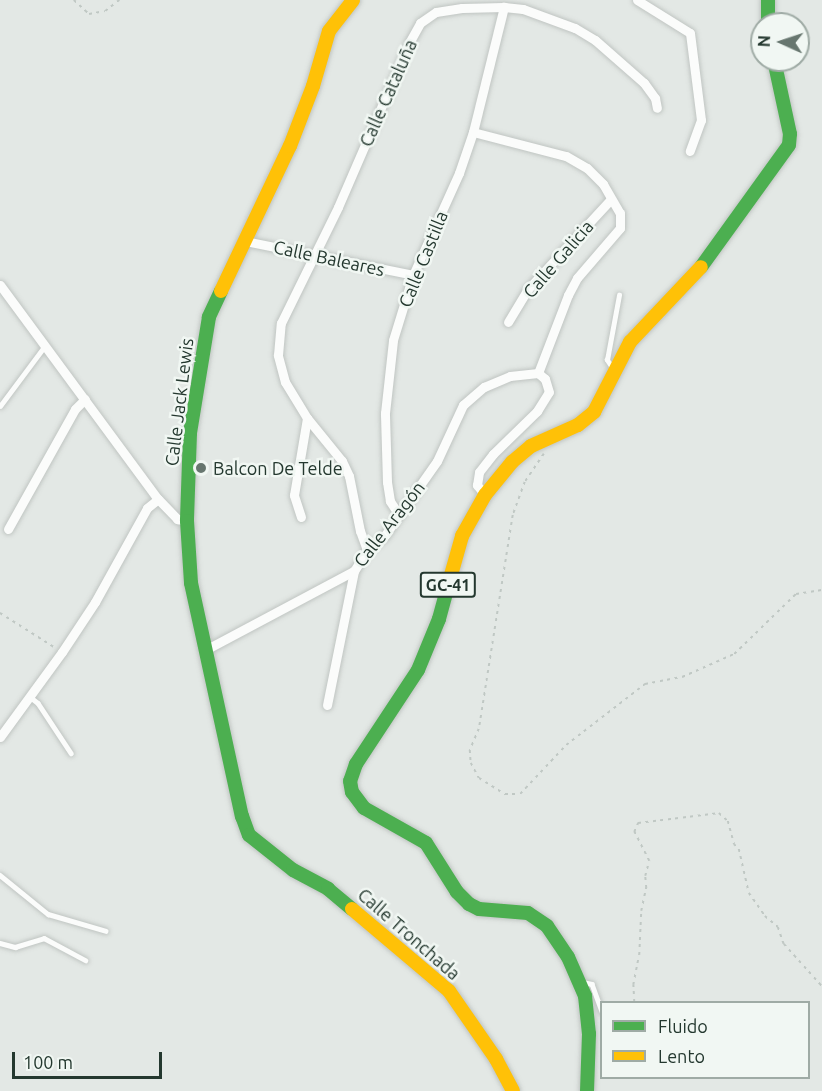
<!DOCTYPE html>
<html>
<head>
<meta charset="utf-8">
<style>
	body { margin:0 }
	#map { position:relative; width:822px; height:1091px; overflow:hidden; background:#e3e8e5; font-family:Ubuntu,sans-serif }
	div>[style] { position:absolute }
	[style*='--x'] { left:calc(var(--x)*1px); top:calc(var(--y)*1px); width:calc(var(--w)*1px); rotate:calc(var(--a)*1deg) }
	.path>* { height:1.5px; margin-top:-0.75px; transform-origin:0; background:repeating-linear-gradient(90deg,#c0c8c4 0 3px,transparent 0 7.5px) }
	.roads { filter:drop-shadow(0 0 2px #c0c5c2) drop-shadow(0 0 2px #c0c5c2) }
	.lane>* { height:4.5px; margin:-2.25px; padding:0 2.25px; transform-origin:2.25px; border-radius:2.25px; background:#fbfcfb }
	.street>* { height:9px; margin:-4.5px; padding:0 4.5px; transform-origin:4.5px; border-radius:4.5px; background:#fbfcfb }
	.fast>* { height:14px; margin:-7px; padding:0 7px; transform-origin:7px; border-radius:7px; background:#4caf50 }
	.slow>* { height:14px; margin:-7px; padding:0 7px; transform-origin:7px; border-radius:7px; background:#ffc107 }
	.dots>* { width:16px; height:16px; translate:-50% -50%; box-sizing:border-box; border:3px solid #f1f7f3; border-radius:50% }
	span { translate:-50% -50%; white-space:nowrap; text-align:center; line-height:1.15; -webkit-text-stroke:5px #f1f7f3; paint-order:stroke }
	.shield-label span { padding:2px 4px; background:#f1f7f3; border:2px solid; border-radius:4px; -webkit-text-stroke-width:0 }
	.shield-label { font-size:16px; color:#24382f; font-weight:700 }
	.street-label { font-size:18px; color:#24382f }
	.poi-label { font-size:18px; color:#24382f }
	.left { translate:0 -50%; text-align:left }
	.legend { position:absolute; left:600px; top:1001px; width:210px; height:78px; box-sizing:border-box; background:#f1f7f3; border:2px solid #9faba5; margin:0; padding:8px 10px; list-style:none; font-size:18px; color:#24382f }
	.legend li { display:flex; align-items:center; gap:12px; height:30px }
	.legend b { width:30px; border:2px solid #9faba5 }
	.north { position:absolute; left:750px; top:12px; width:60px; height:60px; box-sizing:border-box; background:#f1f7f3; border:2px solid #9faba5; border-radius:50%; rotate:273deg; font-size:16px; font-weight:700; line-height:24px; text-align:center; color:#24382f }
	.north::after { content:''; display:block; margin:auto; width:21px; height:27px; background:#67766f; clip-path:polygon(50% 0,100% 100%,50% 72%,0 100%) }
	.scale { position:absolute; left:12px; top:1052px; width:150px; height:27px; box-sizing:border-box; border:3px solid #24382f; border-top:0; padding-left:8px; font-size:18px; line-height:21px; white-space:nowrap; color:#24382f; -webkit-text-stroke:4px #f1f7f3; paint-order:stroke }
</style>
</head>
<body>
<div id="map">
	<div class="path">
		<div style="--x:74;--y:0;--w:21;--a:43"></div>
		<div style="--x:89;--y:14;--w:16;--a:-11"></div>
		<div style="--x:105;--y:11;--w:18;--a:-38"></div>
		<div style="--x:544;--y:454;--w:34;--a:124"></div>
		<div style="--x:525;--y:482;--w:35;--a:110"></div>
		<div style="--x:513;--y:515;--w:217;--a:99"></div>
		<div style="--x:479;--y:729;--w:23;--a:113"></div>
		<div style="--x:470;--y:750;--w:13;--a:86"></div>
		<div style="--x:471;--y:763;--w:17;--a:62"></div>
		<div style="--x:479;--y:778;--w:31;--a:32"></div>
		<div style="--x:505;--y:794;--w:15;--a:0"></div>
		<div style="--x:520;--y:794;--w:67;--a:-46.8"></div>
		<div style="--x:566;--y:745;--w:100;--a:-37.7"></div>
		<div style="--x:645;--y:684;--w:38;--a:-11"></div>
		<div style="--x:682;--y:677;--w:57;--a:-23.9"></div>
		<div style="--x:734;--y:654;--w:86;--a:-44.1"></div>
		<div style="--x:796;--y:594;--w:26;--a:-9"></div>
		<div style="--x:0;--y:613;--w:64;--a:32.2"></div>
		<div style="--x:634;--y:1002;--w:17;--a:-93"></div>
		<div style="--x:633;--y:985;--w:31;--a:-79"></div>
		<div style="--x:639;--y:955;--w:44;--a:-87.4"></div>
		<div style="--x:641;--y:911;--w:24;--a:-78"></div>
		<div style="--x:646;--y:888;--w:12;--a:-95"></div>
		<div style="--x:645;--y:876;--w:16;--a:-75"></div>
		<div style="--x:649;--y:861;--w:33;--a:-117"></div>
		<div style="--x:634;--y:832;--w:10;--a:-66"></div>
		<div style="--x:638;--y:823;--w:82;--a:-7"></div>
		<div style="--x:719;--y:813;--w:12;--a:42"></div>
		<div style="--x:728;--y:821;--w:24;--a:75"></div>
		<div style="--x:734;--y:844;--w:7;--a:45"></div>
		<div style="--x:739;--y:849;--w:45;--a:77.2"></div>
		<div style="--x:749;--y:893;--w:28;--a:55"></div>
		<div style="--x:765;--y:916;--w:17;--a:40"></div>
		<div style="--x:778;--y:927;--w:18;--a:71"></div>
		<div style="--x:784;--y:944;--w:57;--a:47.9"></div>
	</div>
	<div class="roads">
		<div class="lane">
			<div style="--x:613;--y:369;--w:11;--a:-124"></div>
			<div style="--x:607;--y:360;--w:66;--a:-79.5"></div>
			<div style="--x:0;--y:406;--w:74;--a:-53.3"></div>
			<div style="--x:29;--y:696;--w:11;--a:38"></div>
			<div style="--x:38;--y:703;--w:60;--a:56.6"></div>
			<div style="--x:0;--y:875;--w:62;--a:39.1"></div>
			<div style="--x:48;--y:914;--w:60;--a:16.3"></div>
			<div style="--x:0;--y:943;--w:16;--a:15"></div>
			<div style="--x:15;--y:947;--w:30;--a:-17"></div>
			<div style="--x:44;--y:938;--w:47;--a:28.2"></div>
			<div style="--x:582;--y:982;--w:10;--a:11"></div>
			<div style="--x:592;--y:984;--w:30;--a:70"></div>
		</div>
		<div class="street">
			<div style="--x:637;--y:0;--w:62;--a:31.9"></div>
			<div style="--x:690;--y:33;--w:88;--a:82.8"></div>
			<div style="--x:701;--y:120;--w:33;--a:110"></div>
			<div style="--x:473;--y:132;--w:96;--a:14.5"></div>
			<div style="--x:566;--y:156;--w:24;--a:30"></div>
			<div style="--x:587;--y:168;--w:23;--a:45"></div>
			<div style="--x:603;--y:184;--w:34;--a:60"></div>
			<div style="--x:620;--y:213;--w:15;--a:90"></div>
			<div style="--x:620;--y:228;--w:66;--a:130.7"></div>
			<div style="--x:577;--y:278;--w:19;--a:118"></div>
			<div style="--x:568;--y:295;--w:84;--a:111"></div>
			<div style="--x:245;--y:241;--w:171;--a:11.4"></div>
			<div style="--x:0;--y:285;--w:266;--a:53.6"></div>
			<div style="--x:158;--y:499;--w:28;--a:46"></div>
			<div style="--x:177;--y:519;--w:10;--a:11"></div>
			<div style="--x:508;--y:322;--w:39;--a:-59"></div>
			<div style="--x:528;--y:289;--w:122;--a:-47.3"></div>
			<div style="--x:485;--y:495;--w:13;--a:-129"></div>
			<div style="--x:477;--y:485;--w:13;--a:-81"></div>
			<div style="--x:479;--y:472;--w:23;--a:-52"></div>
			<div style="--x:493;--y:454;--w:62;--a:-44.3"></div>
			<div style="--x:537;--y:411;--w:22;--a:-58"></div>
			<div style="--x:549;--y:392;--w:14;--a:-107"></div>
			<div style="--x:545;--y:379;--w:9;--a:-139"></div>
			<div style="--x:399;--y:515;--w:17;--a:-123"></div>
			<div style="--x:390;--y:501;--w:19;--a:-99"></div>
			<div style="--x:387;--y:482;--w:69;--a:-91.7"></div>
			<div style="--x:385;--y:413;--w:73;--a:-83.7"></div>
			<div style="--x:393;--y:340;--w:68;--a:-72.9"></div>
			<div style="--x:413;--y:275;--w:112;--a:-65.7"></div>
			<div style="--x:459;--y:173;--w:43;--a:-71.1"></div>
			<div style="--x:473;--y:132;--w:129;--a:-76.1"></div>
			<div style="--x:301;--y:517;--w:23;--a:-108"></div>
			<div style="--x:294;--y:495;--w:78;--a:-80.4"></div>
			<div style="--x:8;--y:529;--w:137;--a:-60.8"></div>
			<div style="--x:75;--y:409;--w:14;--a:-45"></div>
			<div style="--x:367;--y:550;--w:20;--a:-110"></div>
			<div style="--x:360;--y:531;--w:56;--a:-101.3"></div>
			<div style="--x:349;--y:476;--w:17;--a:-115"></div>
			<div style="--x:342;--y:461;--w:55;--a:-129.1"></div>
			<div style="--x:307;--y:418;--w:42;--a:-121.4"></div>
			<div style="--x:285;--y:382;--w:28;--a:-105"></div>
			<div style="--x:278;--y:355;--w:32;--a:-85"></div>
			<div style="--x:281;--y:323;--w:129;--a:-63.8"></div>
			<div style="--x:338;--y:207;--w:179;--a:-66.6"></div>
			<div style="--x:409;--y:43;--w:23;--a:-61"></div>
			<div style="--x:420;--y:23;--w:19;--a:-35"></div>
			<div style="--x:436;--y:12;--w:26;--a:-9"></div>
			<div style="--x:462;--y:8;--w:42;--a:-1.4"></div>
			<div style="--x:504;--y:7;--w:19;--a:6"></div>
			<div style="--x:523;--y:9;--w:55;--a:20.1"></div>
			<div style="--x:575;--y:28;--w:23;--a:31"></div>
			<div style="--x:595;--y:40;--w:65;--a:41.3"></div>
			<div style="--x:644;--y:83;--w:19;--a:54"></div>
			<div style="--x:655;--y:98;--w:10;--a:79"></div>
			<div style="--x:207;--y:649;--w:166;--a:-28"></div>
			<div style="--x:354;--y:571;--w:25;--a:-58"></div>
			<div style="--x:367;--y:550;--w:23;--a:-40"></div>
			<div style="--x:385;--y:535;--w:90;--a:-54.9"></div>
			<div style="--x:437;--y:461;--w:62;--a:-65.1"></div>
			<div style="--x:463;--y:405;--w:28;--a:-41"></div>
			<div style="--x:484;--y:387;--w:28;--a:-23"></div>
			<div style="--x:510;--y:376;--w:28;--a:-6"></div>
			<div style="--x:327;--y:705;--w:137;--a:-78.6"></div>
			<div style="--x:0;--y:737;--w:105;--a:-53.9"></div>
			<div style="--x:62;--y:652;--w:60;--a:-56.6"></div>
			<div style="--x:95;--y:602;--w:107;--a:-61"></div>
			<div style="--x:147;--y:508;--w:14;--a:-39"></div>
		</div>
		<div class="fast">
			<div style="--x:768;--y:0;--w:24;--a:90"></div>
			<div style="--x:701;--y:267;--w:150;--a:-54.2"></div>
			<div style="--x:789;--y:145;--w:11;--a:-85"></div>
			<div style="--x:790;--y:134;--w:76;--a:-102.2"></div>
			<div style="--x:221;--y:291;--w:29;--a:115"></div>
			<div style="--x:209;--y:317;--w:118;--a:99.3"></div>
			<div style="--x:190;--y:433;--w:88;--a:92"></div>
			<div style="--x:187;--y:521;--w:62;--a:86.3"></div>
			<div style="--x:191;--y:583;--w:239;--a:77.7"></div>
			<div style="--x:242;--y:816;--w:20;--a:70"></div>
			<div style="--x:249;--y:835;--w:56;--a:38.5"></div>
			<div style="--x:293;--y:870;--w:40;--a:28"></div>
			<div style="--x:328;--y:889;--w:31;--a:40"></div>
			<div style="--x:451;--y:575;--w:46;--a:105.3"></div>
			<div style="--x:439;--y:619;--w:55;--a:112.4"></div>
			<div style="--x:418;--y:670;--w:113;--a:123.4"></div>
			<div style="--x:356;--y:764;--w:18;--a:109"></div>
			<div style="--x:350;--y:781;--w:11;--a:80"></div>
			<div style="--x:352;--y:792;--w:20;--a:53"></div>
			<div style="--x:364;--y:808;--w:71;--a:29.4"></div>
			<div style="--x:426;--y:843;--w:58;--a:57.7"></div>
			<div style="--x:457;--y:892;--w:17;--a:45"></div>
			<div style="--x:469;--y:904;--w:11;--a:27"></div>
			<div style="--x:479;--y:909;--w:49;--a:4.7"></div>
			<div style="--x:528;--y:913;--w:23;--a:34"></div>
			<div style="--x:547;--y:926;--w:37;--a:56"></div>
			<div style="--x:568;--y:957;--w:43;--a:66.4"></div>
			<div style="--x:585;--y:996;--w:38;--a:84"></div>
			<div style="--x:589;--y:1034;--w:57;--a:92"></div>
		</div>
		<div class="slow">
			<div style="--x:221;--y:291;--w:161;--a:-64.6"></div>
			<div style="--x:290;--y:146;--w:64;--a:-69"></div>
			<div style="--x:313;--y:86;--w:57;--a:-73.8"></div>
			<div style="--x:329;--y:31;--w:39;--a:-52"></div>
			<div style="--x:451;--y:575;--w:41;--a:-74.2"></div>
			<div style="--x:462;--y:536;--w:47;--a:-60.7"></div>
			<div style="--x:485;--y:495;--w:43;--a:-50.7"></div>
			<div style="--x:512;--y:462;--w:25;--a:-40"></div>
			<div style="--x:531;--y:446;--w:51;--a:-24.1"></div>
			<div style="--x:578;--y:425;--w:21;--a:-39"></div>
			<div style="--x:594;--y:412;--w:79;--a:-62.8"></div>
			<div style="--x:630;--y:342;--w:103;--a:-46.6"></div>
			<div style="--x:352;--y:909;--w:127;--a:40.2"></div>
			<div style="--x:449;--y:991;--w:83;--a:55.3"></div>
			<div style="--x:496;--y:1059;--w:36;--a:62"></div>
		</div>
	</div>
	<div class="dots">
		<div style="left:201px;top:468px;background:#67766f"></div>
	</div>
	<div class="shield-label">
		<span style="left:448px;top:585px">GC-41</span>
	</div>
	<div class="street-label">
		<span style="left:388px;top:93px;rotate:-66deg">Calle Cataluña</span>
		<span style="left:329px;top:258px;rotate:12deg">Calle Baleares</span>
		<span style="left:423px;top:259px;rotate:-68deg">Calle Castilla</span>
		<span style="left:558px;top:259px;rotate:-49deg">Calle Galicia</span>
		<span style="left:179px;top:402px;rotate:-83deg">Calle Jack Lewis</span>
		<span style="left:389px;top:524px;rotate:-52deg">Calle Aragón</span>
		<span style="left:409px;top:934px;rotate:41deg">Calle Tronchada</span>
	</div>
	<div class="poi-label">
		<span class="left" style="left:213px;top:468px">Balcon De Telde</span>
	</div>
	<ul class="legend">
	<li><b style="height:8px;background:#4caf50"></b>Fluido</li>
	<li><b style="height:8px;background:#ffc107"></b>Lento</li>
	</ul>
	<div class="north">N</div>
	<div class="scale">100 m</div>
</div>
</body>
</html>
